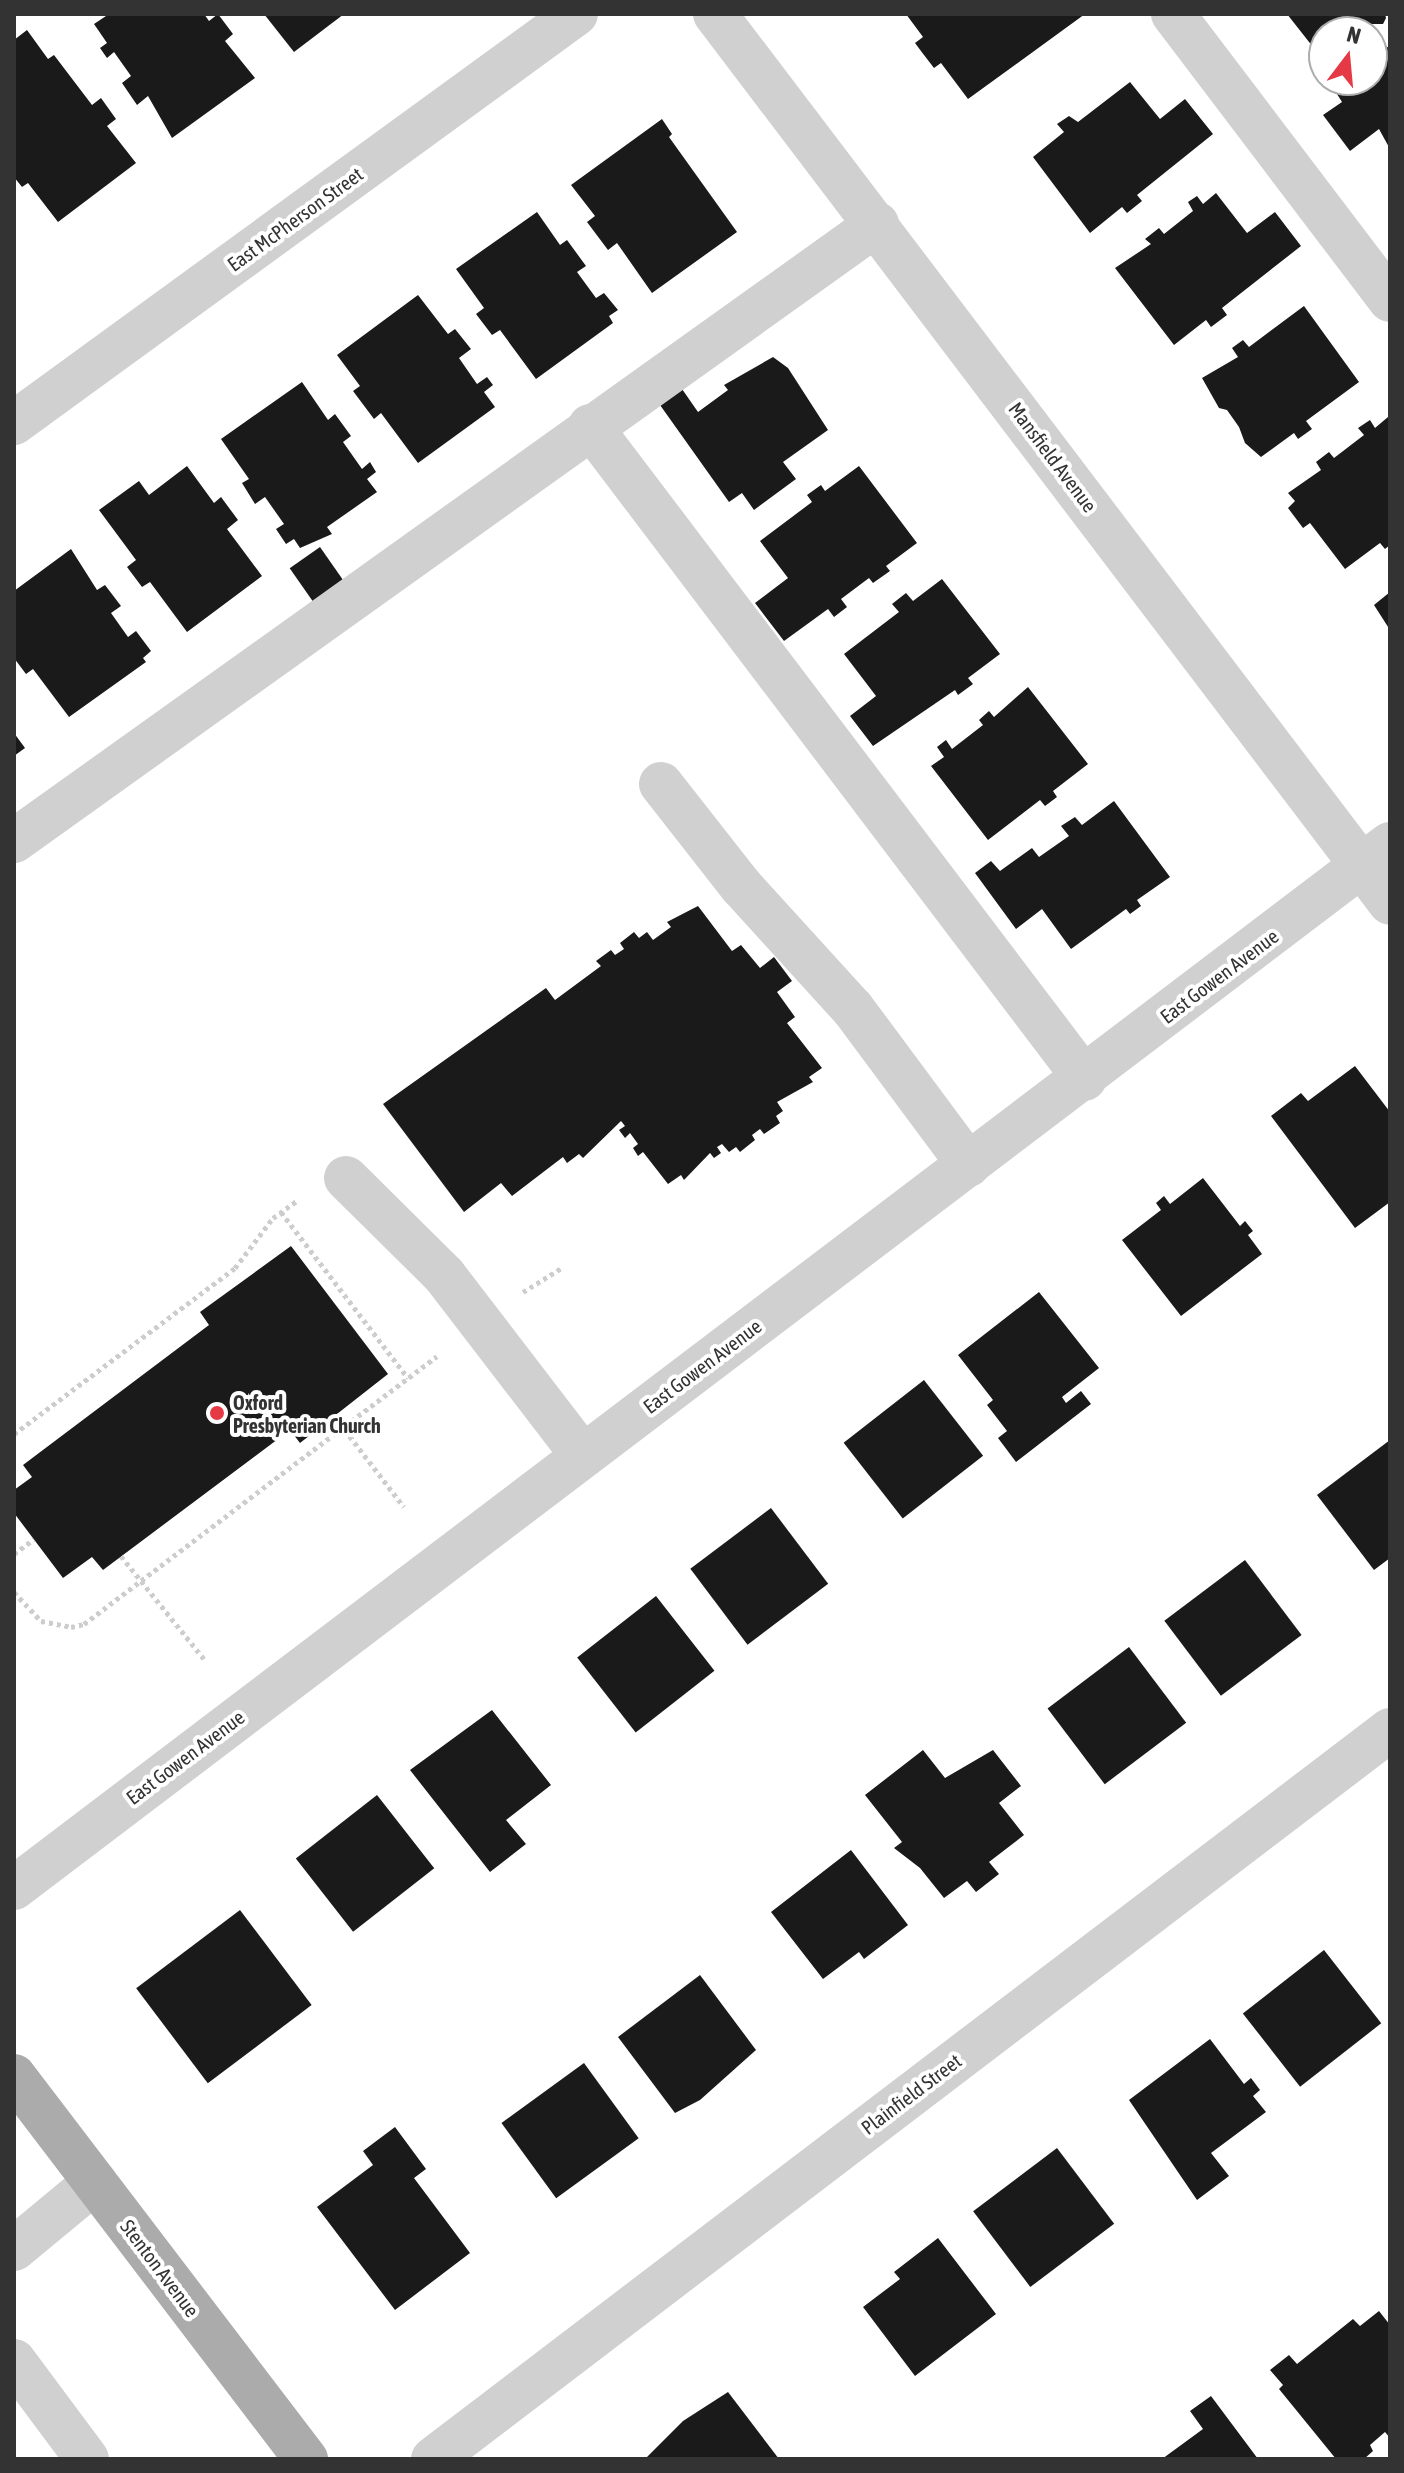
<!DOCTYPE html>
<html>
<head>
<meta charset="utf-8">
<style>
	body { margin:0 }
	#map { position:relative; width:1404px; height:2473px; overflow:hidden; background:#fff; font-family:"Asap Condensed",sans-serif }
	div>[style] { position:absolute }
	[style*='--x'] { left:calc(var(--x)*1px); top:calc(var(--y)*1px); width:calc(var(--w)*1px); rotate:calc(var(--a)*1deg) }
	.building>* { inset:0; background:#1a1a1a; transform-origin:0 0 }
	.path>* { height:5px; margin-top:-2.5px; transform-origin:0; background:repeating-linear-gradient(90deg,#cdcdcd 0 4px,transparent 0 8px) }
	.minor>* { height:44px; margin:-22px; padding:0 22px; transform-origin:22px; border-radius:22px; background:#d0d0d0 }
	.major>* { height:44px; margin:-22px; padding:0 22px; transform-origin:22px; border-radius:22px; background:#ababab }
	.dots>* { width:22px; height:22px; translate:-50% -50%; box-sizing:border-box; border:4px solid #fff; border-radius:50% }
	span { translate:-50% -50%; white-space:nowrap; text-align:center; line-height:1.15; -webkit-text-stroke:8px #fff; paint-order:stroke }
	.street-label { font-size:20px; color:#333 }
	.poi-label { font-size:20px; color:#333; font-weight:700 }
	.left { translate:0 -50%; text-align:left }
	.frame { position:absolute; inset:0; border:16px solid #333; pointer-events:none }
	.north { position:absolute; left:1308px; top:16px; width:80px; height:80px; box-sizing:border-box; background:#fff; border:2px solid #adadad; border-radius:50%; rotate:16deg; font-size:22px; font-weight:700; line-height:32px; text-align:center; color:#333 }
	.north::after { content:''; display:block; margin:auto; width:28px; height:36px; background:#e63946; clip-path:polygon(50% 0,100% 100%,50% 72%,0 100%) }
</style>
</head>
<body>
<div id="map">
	<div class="building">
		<div style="clip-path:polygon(109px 14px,204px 14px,209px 21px,218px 14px,233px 34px,225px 41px,255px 78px,172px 138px,148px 96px,137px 105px,122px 83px,131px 76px,114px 52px,107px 58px,100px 48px,107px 43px,94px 24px)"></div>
		<div style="clip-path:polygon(264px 14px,344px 14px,294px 52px)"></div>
		<div style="clip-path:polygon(906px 14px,1085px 14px,968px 99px,941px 63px,934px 68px,924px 55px,915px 43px,923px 37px)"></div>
		<div style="clip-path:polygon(1287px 14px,1385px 14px,1386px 18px,1383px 24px,1371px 24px,1360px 32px,1324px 32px,1324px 61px)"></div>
		<div style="clip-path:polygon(27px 30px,48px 59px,54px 55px,92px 105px,101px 98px,116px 119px,107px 126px,136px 163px,58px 222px,28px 183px,22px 187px,14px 177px,14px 40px)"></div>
		<div style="clip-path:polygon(1386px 46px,1390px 49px,1390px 149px,1379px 129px,1350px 151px,1323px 115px,1342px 102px,1337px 94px,1344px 88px,1349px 95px,1361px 86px,1357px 80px,1372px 80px,1372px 57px)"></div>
		<div style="clip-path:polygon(1130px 82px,1160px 119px,1185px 99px,1213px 134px,1137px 195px,1142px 201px,1127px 213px,1122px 207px,1090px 233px,1033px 157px,1064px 132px,1057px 124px,1069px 116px,1078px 122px)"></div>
		<div style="clip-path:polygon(662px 119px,672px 134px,669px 137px,737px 232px,652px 293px,617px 243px,608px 250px,587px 222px,595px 216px,571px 185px)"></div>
		<div style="clip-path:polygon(1216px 193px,1247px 233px,1275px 212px,1301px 246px,1222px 308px,1227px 315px,1211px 327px,1206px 320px,1174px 345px,1115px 268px,1151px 244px,1145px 239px,1159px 228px,1164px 234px,1193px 211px,1188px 202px,1197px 196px,1203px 204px)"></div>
		<div style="clip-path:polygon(537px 212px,560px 245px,567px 240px,586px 266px,577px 272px,596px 298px,604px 293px,618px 310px,609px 316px,613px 323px,536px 379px,500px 330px,492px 335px,476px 314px,484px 308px,456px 269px)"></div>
		<div style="clip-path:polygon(418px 295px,448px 334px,455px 329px,471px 349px,459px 358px,477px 384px,487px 377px,493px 385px,484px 392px,495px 407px,418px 463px,381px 413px,374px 419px,353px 391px,360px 386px,337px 355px)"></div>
		<div style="clip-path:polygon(1304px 306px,1359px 382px,1306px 421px,1312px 429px,1298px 439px,1294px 433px,1261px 457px,1245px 443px,1239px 427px,1227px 410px,1219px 408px,1202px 378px,1238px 357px,1232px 348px,1243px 340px,1249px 347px)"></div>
		<div style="clip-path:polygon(773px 357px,788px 368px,828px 430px,783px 462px,796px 479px,754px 510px,742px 493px,729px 502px,660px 405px,682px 389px,698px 412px,728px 390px,724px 385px)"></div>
		<div style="clip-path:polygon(302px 382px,328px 420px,335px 414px,351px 436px,343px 442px,362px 469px,370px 462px,376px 472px,367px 479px,377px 492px,327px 527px,332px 534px,300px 548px,294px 539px,286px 544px,276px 529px,284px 524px,265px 497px,255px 504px,242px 483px,249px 479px,221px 439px)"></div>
		<div style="clip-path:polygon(1388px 417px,1390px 545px,1385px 549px,1380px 543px,1345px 569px,1310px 523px,1303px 528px,1288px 508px,1295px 501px,1288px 493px,1321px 470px,1316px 462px,1329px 452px,1334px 458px,1364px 435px,1358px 428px,1370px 420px,1375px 428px)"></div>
		<div style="clip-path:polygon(187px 466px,214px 503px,221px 497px,238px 520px,227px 529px,262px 576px,187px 632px,150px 582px,142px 587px,127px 567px,136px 560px,99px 510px,139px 481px,149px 495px)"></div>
		<div style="clip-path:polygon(859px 466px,917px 543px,886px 566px,890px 571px,873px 583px,869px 578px,841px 599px,847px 607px,834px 617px,828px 609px,784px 641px,755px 603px,788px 578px,760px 541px,812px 502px,807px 495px,821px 485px,825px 491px)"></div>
		<div style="left:320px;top:547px;width:42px;height:37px;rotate:55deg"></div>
		<div style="clip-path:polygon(71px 549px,97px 590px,105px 585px,121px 606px,111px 613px,128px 637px,136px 631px,151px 651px,143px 658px,146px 662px,69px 717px,33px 669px,26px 674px,14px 658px,14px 591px)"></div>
		<div style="clip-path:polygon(942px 579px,1000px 654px,968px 678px,973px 684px,958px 695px,955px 690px,873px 746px,850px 716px,876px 696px,844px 654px,899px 612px,892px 604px,906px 593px,913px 601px)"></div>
		<div style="clip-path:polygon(1390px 592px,1390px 630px,1374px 605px)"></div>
		<div style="clip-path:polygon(1028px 687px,1088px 764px,1053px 791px,1057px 797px,1045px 806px,1040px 800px,988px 840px,931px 766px,944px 757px,937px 747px,946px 740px,952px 749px,983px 725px,979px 720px,989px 711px,994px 717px)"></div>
		<div style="clip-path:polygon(14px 733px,25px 748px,14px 756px)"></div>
		<div style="clip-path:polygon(1114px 801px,1170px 877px,1137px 900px,1141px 906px,1130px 914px,1126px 909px,1071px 949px,1042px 909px,1016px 929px,975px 873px,991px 861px,1000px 871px,1032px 848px,1039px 857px,1069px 836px,1061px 826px,1075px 817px,1082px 825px)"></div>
		<div style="clip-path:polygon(698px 906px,732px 951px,741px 945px,760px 968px,774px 957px,792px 981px,777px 992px,795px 1017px,787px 1023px,822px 1068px,809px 1077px,813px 1082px,777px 1102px,783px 1111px,776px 1116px,780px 1123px,764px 1134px,760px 1129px,752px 1135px,755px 1140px,740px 1152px,736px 1147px,729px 1152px,722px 1144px,717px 1147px,721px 1153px,714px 1158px,710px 1153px,684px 1180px,681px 1175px,668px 1184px,643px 1152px,638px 1156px,633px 1148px,638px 1144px,630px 1133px,625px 1138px,619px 1130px,625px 1126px,621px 1121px,583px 1158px,579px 1154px,567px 1163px,563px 1157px,512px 1196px,501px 1183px,464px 1212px,383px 1104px,546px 988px,555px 1000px,601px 966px,596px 961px,611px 950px,615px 955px,624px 949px,620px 943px,634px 932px,639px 938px,647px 932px,653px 940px,671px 927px,667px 922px)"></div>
		<div style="clip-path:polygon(1355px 1066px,1390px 1112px,1390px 1202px,1355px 1228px,1271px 1116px,1301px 1093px,1308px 1101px)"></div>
		<div style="clip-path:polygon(1203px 1178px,1240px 1226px,1245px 1221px,1253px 1231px,1248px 1235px,1262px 1254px,1181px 1316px,1122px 1240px,1161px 1210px,1156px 1203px,1164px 1196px,1170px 1204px)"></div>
		<div style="clip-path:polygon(291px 1246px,388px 1374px,300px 1443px,290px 1430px,103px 1570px,92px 1557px,63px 1578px,14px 1513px,14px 1490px,32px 1477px,23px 1465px,209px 1325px,200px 1312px)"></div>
		<div style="clip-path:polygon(1039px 1292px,1099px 1368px,1062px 1397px,1066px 1403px,1081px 1391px,1091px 1404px,1016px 1462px,998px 1438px,1007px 1431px,987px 1405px,993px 1400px,958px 1355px)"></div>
		<div style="left:924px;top:1380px;width:96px;height:102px;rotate:52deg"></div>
		<div style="clip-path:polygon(1390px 1440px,1390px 1558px,1374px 1570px,1317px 1495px)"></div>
		<div style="left:771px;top:1508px;width:95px;height:101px;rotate:53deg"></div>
		<div style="left:1245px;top:1560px;width:94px;height:101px;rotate:53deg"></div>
		<div style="left:656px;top:1596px;width:95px;height:100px;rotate:52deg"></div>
		<div style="left:1129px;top:1647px;width:95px;height:102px;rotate:53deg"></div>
		<div style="clip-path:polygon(492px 1710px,551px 1785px,506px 1820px,526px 1844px,490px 1872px,410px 1770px)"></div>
		<div style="clip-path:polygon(923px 1750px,945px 1778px,993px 1750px,1021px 1786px,999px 1803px,1024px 1835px,989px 1862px,999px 1874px,976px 1892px,967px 1881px,944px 1898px,920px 1868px,894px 1848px,902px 1842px,865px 1795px)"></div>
		<div style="left:377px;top:1795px;width:93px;height:103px;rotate:52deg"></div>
		<div style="clip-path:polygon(851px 1850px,908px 1925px,864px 1959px,859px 1952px,823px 1979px,771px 1912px)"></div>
		<div style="left:240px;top:1910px;width:119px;height:130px;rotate:53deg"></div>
		<div style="left:1324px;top:1950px;width:93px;height:103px;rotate:52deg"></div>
		<div style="clip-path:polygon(700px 1975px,756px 2050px,700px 2100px,675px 2113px,618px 2037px)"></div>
		<div style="clip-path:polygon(1210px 2039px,1244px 2084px,1251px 2078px,1260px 2090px,1253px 2096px,1266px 2112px,1211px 2153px,1229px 2176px,1197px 2200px,1129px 2100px)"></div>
		<div style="left:584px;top:2063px;width:93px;height:102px;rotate:54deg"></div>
		<div style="clip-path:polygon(395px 2127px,426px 2169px,414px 2178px,470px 2253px,395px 2310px,317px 2207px,373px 2165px,363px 2151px)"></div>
		<div style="left:1057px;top:2148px;width:95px;height:105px;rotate:53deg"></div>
		<div style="clip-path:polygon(938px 2238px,996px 2314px,915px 2376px,863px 2307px,900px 2279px,894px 2272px)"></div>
		<div style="clip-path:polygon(1379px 2311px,1390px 2325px,1390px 2438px,1385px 2432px,1370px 2445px,1373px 2451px,1364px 2459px,1336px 2459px,1279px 2389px,1283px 2385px,1270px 2370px,1289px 2355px,1297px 2364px,1353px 2319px,1360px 2326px)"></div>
		<div style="clip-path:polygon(728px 2392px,779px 2459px,645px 2459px,683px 2421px)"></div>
		<div style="clip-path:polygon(1211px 2396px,1258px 2459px,1162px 2459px,1203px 2429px,1190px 2411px)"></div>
	</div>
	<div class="path">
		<div style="--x:281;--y:1212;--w:209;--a:52.6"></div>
		<div style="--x:523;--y:1292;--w:47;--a:-32"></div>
		<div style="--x:335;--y:1417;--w:113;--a:52.5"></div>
		<div style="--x:14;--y:1434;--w:276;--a:-36.9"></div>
		<div style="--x:235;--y:1268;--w:63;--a:-52.8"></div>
		<div style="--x:273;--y:1218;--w:29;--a:-36"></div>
		<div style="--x:14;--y:1554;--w:25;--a:-37"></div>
		<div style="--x:121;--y:1556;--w:132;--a:51.1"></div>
		<div style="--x:14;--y:1592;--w:40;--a:47"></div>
		<div style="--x:41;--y:1621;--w:31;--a:11"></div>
		<div style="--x:71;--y:1627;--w:13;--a:-13"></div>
		<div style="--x:84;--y:1624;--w:443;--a:-37.2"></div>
	</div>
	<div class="minor">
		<div style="--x:715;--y:14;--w:1116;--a:52.79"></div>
		<div style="--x:1173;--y:14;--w:359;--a:52.8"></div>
		<div style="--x:14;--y:423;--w:695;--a:-36.05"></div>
		<div style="--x:590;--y:426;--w:819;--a:52.84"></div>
		<div style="--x:661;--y:784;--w:130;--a:51.9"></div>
		<div style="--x:741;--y:886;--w:166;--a:47.7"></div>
		<div style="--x:853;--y:1009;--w:194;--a:53.4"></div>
		<div style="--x:14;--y:841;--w:1061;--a:-35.56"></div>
		<div style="--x:346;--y:1178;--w:138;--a:44.7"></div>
		<div style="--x:444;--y:1275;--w:227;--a:52.5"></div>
		<div style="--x:14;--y:1888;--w:1727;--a:-37.19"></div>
		<div style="--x:14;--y:2249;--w:105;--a:-39.6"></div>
		<div style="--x:14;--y:2361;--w:122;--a:53.3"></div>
		<div style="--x:433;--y:2459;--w:1203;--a:-37.3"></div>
	</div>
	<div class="major">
		<div style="--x:14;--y:2076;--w:482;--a:52.7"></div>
	</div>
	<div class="dots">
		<div style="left:217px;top:1413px;background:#e63946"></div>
	</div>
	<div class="street-label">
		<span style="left:295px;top:219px;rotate:-36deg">East McPherson Street</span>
		<span style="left:1053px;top:457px;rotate:53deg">Mansfield Avenue</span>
		<span style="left:1219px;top:976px;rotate:-37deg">East Gowen Avenue</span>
		<span style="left:702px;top:1366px;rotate:-37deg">East Gowen Avenue</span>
		<span style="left:185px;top:1757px;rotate:-37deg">East Gowen Avenue</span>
		<span style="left:911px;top:2094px;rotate:-37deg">Plainfield Street</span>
		<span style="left:160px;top:2268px;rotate:53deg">Stenton Avenue</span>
	</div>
	<div class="poi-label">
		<span class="left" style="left:233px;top:1414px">Oxford<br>Presbyterian Church</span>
	</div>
	<div class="frame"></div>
	<div class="north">N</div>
</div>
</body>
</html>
